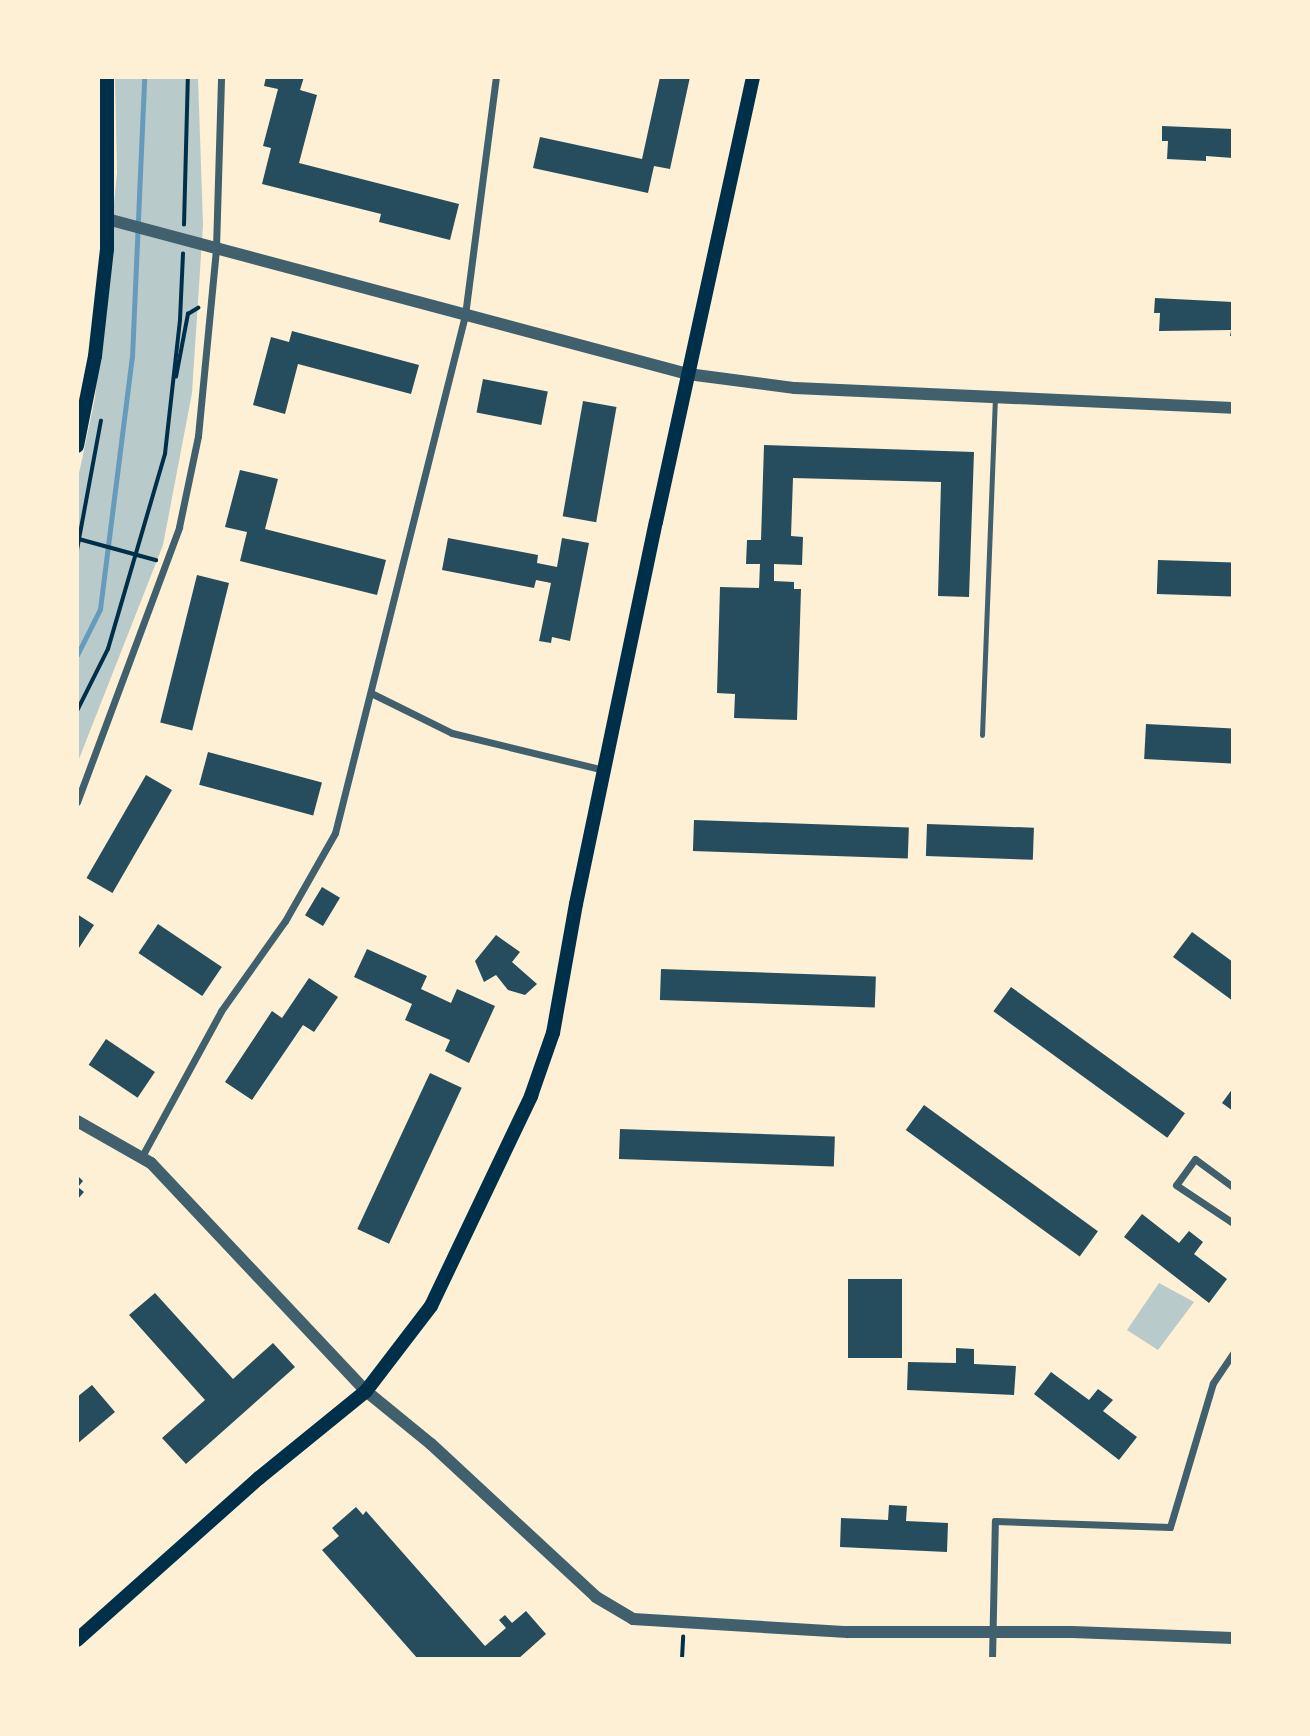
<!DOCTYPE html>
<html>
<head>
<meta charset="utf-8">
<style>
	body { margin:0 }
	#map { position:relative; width:1310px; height:1736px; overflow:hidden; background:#fdf0d5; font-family:"IBM Plex Sans",sans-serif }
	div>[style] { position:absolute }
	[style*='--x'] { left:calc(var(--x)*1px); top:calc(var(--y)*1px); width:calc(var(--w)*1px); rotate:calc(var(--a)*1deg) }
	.green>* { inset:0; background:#b9caca }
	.stream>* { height:5px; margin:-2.5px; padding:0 2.5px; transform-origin:2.5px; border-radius:2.5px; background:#669bbc }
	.building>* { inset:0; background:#264d5e; transform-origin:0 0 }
	.path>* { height:3.5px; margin:-1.75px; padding:0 1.75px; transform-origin:1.75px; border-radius:1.75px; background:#003049 }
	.service>* { height:5px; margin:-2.5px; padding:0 2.5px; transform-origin:2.5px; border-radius:2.5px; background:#3f606c }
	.minor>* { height:7px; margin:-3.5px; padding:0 3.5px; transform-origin:3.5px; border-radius:3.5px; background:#3f606c }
	.tertiary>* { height:12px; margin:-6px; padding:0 6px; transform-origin:6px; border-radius:6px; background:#3f606c }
	.secondary>* { height:14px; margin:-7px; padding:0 7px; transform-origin:7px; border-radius:7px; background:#003049 }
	span { translate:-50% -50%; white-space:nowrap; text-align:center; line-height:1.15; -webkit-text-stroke:7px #fdf0d5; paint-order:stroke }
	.frame { position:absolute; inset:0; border:79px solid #fdf0d5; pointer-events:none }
</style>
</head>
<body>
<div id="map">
	<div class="green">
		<div style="clip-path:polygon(115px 77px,198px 77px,203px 225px,192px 393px,163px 545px,77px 764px,77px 483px,95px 398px,117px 173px)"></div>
		<div style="clip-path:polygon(1159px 1283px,1194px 1302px,1158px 1350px,1127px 1330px)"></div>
	</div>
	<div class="stream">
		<div style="--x:77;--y:655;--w:51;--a:-63.4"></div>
		<div style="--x:100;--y:609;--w:254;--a:-82.8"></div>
		<div style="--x:132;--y:357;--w:280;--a:-87.5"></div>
	</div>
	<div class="building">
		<div style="clip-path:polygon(266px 77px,304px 77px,300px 90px,317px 95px,299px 163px,459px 204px,450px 240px,379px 222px,381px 214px,262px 184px,271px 148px,263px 146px,278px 89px,264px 86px)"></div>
		<div style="clip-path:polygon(660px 77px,690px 77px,670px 169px,654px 166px,648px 193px,533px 168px,540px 137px,642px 159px)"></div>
		<div style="clip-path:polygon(1162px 126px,1233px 129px,1233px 158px,1206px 156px,1206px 161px,1167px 159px,1168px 141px,1162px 141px)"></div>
		<div style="clip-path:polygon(1155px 298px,1233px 302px,1233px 336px,1230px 336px,1231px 330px,1159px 331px,1160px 313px,1154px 313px)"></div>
		<div style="clip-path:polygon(292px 331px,419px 365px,411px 394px,298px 364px,285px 414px,253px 405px,271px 337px,289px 342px)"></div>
		<div style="left:483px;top:379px;width:66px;height:34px;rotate:11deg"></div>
		<div style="left:583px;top:401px;width:34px;height:117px;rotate:10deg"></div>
		<div style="clip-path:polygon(764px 445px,974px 452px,969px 597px,938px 596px,941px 482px,793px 478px,791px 536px,803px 537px,802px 565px,774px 564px,774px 581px,794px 582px,794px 589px,801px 589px,797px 720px,734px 718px,735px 694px,717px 693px,720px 587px,759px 588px,760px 564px,746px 564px,747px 540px,761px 540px)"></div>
		<div style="clip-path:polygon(240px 470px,278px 479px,265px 529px,386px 560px,377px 595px,240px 561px,247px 532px,225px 527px)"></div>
		<div style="clip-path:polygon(448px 538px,538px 555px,537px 563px,557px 567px,562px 538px,589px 543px,570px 641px,552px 637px,551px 643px,539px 641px,551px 583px,536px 580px,534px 588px,442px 570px)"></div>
		<div style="left:1158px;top:560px;width:75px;height:34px;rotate:2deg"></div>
		<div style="left:197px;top:575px;width:33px;height:152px;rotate:14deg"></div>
		<div style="left:1146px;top:724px;width:87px;height:35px;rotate:3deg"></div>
		<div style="left:208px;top:752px;width:118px;height:34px;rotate:15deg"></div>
		<div style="left:146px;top:775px;width:30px;height:119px;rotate:30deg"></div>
		<div style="left:694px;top:820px;width:215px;height:31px;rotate:2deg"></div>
		<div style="left:927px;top:824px;width:107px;height:32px;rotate:2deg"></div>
		<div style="left:322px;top:887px;width:21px;height:33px;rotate:31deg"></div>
		<div style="clip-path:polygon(77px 914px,94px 925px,77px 951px)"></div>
		<div style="left:158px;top:924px;width:77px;height:35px;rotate:34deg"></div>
		<div style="clip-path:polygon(1192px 932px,1233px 962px,1233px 1001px,1173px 957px)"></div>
		<div style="clip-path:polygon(496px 935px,520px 952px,512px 962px,537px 984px,525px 995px,508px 990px,496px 975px,484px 982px,475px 961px)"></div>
		<div style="clip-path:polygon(367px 949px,427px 976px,421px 989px,451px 1003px,457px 989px,495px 1006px,469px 1063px,445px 1051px,450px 1040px,405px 1020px,412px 1004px,354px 977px)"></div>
		<div style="left:661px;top:969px;width:215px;height:31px;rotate:2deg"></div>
		<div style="clip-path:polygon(309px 978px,338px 997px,314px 1032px,303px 1025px,252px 1100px,225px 1082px,272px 1011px,282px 1018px)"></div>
		<div style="left:1011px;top:987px;width:215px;height:30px;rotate:36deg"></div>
		<div style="left:106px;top:1039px;width:59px;height:31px;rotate:34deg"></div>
		<div style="left:430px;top:1073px;width:35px;height:172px;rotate:25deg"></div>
		<div style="clip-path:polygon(1233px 1088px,1233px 1111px,1222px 1103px)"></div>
		<div style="left:924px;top:1105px;width:215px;height:31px;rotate:36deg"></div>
		<div style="left:620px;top:1129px;width:215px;height:30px;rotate:2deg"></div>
		<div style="clip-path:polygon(77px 1175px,83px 1181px,78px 1187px,84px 1192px,77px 1200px)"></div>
		<div style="clip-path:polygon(1142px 1214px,1179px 1243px,1189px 1231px,1203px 1242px,1194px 1254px,1227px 1279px,1209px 1303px,1124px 1237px)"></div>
		<div style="left:848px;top:1279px;width:54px;height:79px"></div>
		<div style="clip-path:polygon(155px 1293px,233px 1379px,273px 1343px,295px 1367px,186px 1464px,162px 1438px,205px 1400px,129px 1315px)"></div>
		<div style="clip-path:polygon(956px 1348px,974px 1349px,974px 1364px,1016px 1366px,1014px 1395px,907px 1390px,908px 1362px,956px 1363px)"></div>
		<div style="clip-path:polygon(1051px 1372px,1089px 1400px,1098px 1389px,1113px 1400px,1103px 1411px,1137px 1437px,1119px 1460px,1034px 1394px)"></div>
		<div style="clip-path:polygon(92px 1385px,115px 1412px,77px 1444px,77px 1397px)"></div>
		<div style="clip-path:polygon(889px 1505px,907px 1506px,906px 1521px,948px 1523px,947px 1552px,840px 1547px,841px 1518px,888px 1520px)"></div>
		<div style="clip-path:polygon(356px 1507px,363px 1515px,366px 1511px,485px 1646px,506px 1628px,499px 1620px,505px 1615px,512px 1623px,526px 1611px,546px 1634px,518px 1659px,418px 1659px,322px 1550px,339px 1536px,332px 1528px)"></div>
	</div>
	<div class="path">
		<div style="--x:184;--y:225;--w:148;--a:-88.5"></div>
		<div style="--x:176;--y:377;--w:64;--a:-79.2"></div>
		<div style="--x:188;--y:314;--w:12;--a:-31"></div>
		<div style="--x:79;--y:539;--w:80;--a:15.3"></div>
		<div style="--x:77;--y:550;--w:131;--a:-79.5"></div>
		<div style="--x:77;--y:711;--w:69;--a:-63.4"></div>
		<div style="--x:108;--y:649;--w:203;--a:-73.7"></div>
		<div style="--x:165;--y:454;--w:135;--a:-83.6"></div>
		<div style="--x:180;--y:320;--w:66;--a:-87.4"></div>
		<div style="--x:682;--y:1659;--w:22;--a:-87"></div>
	</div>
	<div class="service">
		<div style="--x:982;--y:735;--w:336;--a:-87.8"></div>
	</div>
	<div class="minor">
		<div style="--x:371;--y:693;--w:90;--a:26.3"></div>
		<div style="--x:452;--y:733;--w:156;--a:13.7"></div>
		<div style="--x:77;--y:802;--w:293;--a:-69.6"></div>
		<div style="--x:179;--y:527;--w:93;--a:-78.2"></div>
		<div style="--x:198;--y:436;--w:189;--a:-84.5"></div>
		<div style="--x:216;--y:248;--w:171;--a:-88.3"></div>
		<div style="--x:141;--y:1158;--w:167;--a:-61.4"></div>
		<div style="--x:221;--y:1011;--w:110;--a:-54.6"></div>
		<div style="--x:285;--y:921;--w:101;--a:-60.4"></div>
		<div style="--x:335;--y:833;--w:534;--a:-75.91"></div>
		<div style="--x:465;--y:315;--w:240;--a:-82.6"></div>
		<div style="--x:1233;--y:1187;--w:47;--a:-143.6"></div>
		<div style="--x:1195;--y:1159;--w:32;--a:126"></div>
		<div style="--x:1176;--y:1185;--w:69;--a:33.7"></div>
		<div style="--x:992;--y:1659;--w:138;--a:-88.8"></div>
		<div style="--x:995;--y:1521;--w:175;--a:2"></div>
		<div style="--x:1170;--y:1527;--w:150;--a:-73.4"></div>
		<div style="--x:1213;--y:1383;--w:36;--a:-56"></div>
	</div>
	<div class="tertiary">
		<div style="--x:107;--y:219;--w:601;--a:14.94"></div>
		<div style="--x:688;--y:374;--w:108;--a:7.5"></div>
		<div style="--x:795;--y:388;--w:438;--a:2.6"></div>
		<div style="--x:77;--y:1121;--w:85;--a:29.6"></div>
		<div style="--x:151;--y:1163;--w:313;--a:46.7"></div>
		<div style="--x:366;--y:1391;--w:84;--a:39.2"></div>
		<div style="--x:431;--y:1444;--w:225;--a:42.8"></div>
		<div style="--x:596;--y:1597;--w:43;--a:30.7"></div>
		<div style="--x:633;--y:1619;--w:215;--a:3.5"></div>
		<div style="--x:848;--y:1632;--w:224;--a:0"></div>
		<div style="--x:1072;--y:1632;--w:161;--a:2.1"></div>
	</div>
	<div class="secondary">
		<div style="--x:77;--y:446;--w:92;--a:-78.7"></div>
		<div style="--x:95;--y:356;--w:108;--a:-83.6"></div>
		<div style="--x:107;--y:249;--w:172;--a:-90"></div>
		<div style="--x:77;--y:1640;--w:244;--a:-41.7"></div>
		<div style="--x:259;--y:1478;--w:138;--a:-39.1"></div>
		<div style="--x:366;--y:1391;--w:107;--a:-52.6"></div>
		<div style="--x:431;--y:1306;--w:233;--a:-64.5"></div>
		<div style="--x:531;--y:1096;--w:67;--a:-70.8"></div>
		<div style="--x:553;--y:1033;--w:131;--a:-79.9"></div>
		<div style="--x:576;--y:904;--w:390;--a:-78.2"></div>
		<div style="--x:656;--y:522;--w:455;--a:-77.7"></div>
	</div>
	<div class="frame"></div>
</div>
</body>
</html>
